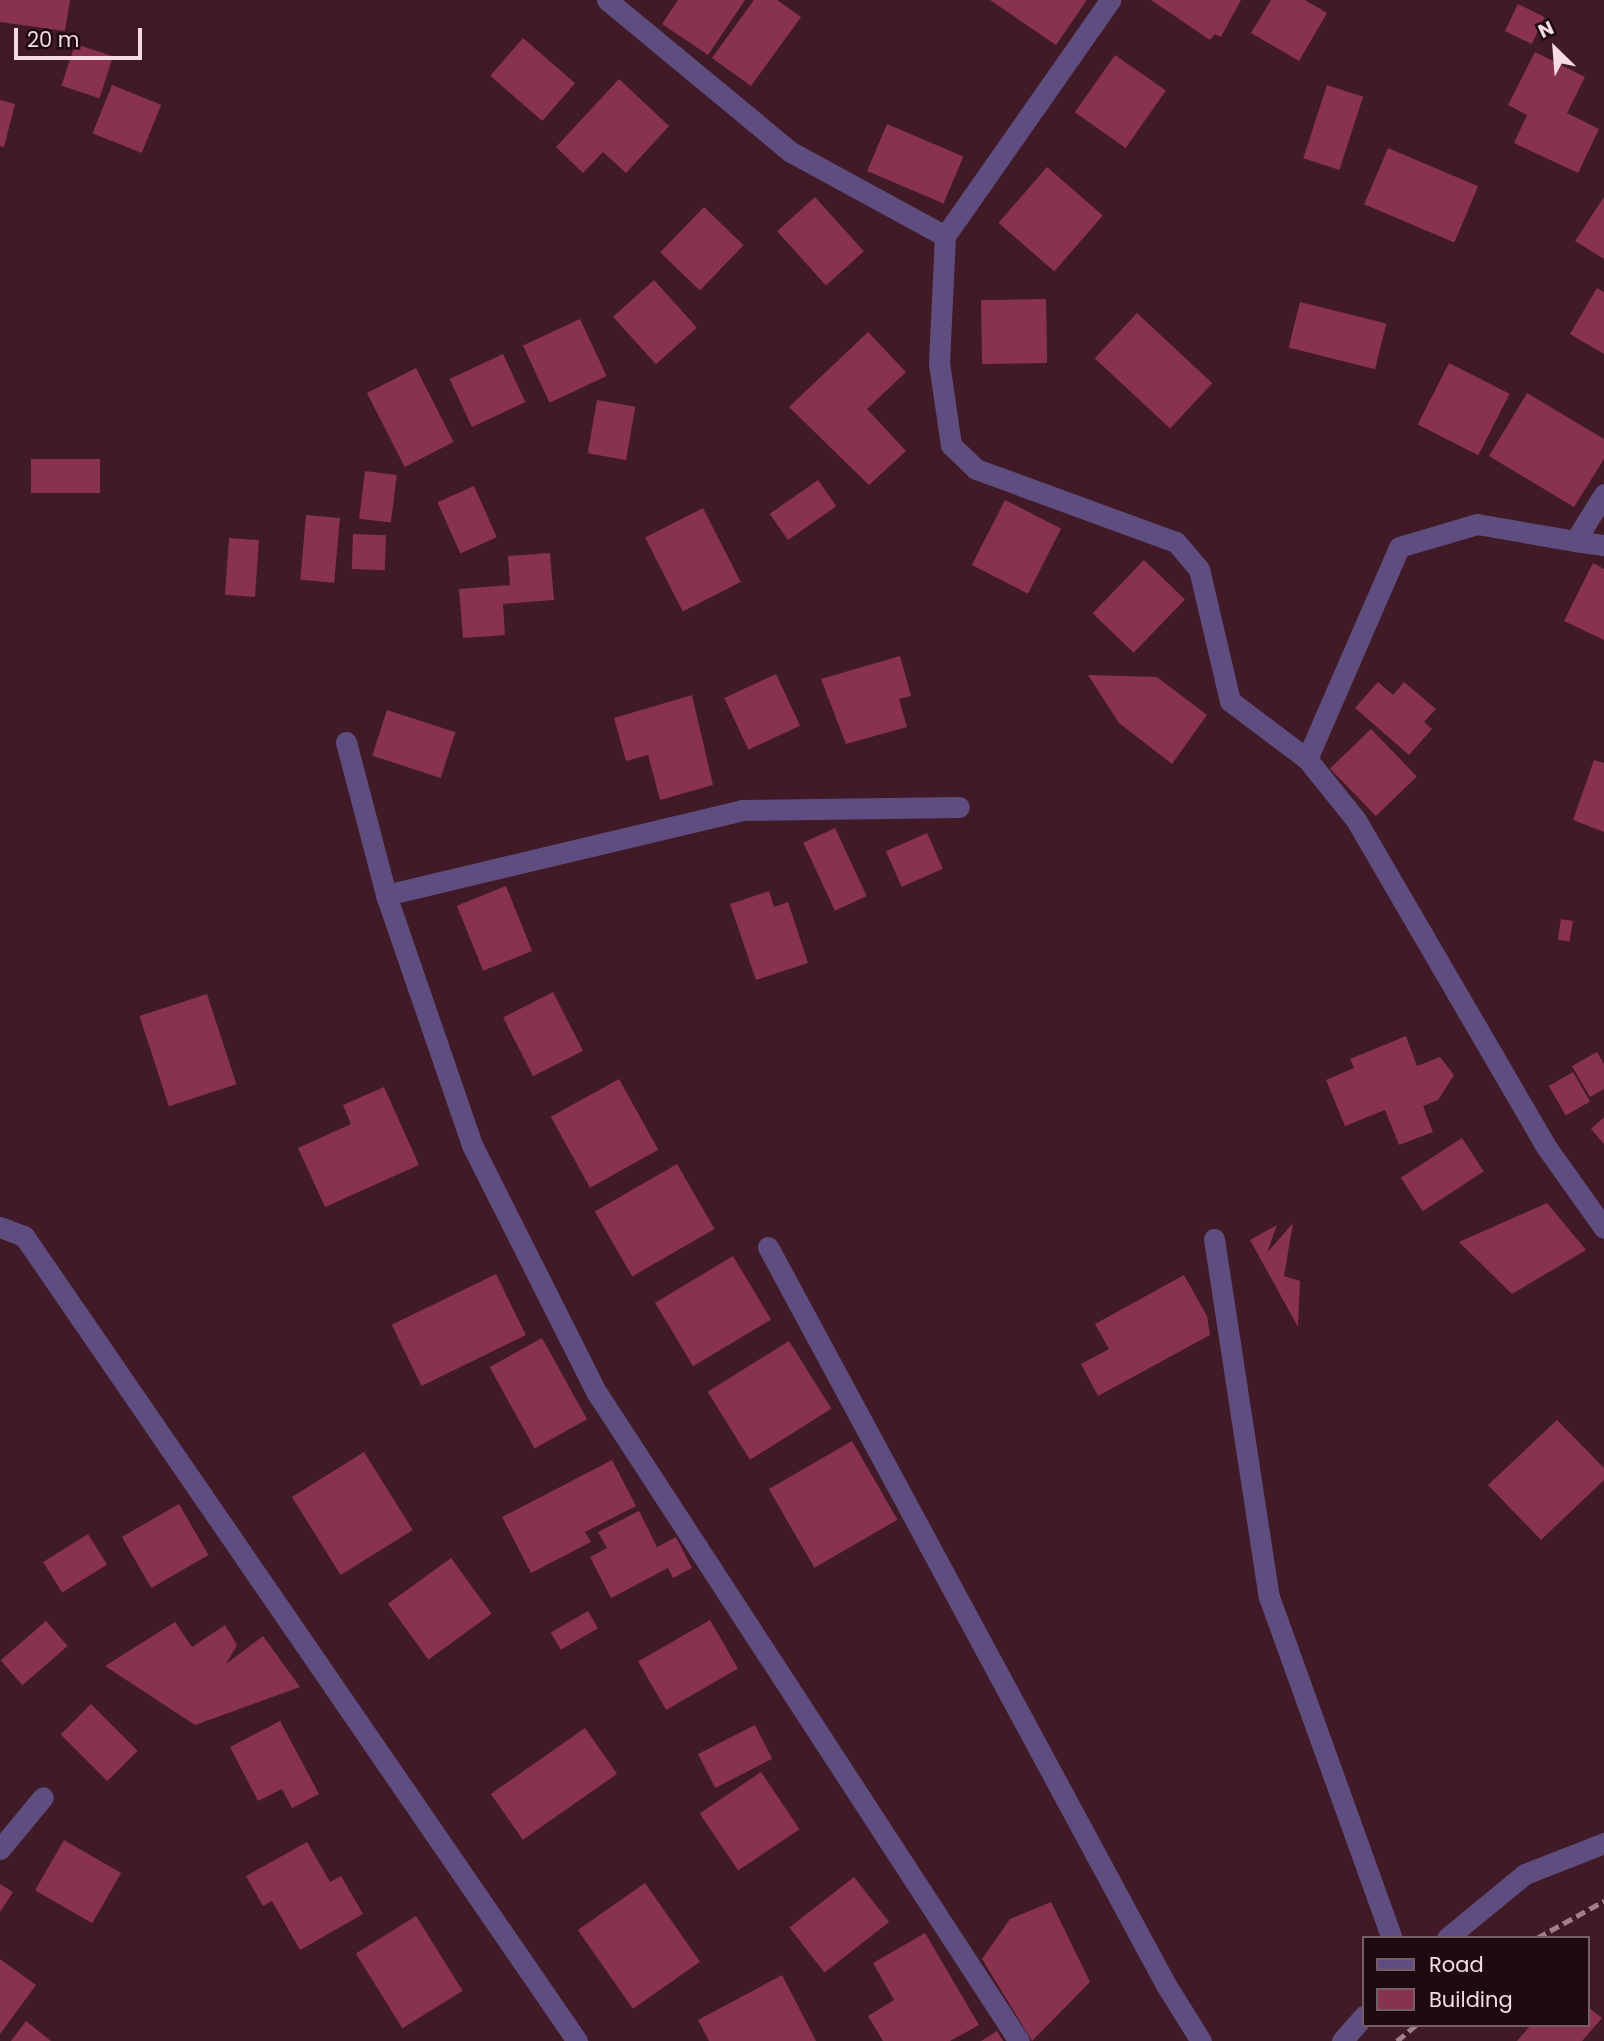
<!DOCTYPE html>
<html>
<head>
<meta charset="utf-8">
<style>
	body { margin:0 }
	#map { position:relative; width:1604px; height:2041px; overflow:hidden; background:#411a27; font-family:Poppins,sans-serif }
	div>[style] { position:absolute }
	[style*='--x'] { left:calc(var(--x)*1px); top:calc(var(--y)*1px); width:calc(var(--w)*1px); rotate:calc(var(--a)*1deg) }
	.building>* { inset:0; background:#883150; transform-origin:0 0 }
	.service>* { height:21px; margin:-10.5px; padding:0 10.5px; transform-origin:10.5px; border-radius:10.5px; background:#604d7f }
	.minor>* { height:21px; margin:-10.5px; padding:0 10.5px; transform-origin:10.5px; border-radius:10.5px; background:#604d7f }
	.rail>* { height:5px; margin-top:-2.5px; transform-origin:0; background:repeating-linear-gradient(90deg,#9f7f88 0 10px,transparent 0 15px) }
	span { translate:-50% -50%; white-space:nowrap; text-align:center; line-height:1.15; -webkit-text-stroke:6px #1d0b11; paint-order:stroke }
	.legend { position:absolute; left:1362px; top:1936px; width:228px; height:91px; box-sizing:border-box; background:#1d0b11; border:2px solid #745e65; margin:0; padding:9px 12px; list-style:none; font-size:21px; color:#f6dbe2 }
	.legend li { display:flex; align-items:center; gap:14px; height:35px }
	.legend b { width:35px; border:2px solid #745e65 }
	.north { position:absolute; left:1520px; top:14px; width:70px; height:70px; -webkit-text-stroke:5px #1d0b11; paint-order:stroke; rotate:335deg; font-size:19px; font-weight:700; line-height:28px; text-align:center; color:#f6dbe2 }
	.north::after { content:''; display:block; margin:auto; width:24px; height:32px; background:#f6dbe2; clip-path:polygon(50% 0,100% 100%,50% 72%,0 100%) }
	.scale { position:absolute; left:14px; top:28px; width:128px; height:32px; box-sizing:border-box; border:4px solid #f6dbe2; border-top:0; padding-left:9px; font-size:21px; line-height:24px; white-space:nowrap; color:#f6dbe2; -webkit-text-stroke:5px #1d0b11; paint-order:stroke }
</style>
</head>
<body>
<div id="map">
	<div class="building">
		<div style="clip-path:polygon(0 0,70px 0,65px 31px,0 22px)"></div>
		<div style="clip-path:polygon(678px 0,745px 0,708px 55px,662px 24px)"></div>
		<div style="clip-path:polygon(754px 0,777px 0,801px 17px,751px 86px,712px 58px)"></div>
		<div style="clip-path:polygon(990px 0,1087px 0,1056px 45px)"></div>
		<div style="clip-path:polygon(1151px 0,1241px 0,1221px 37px,1215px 34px,1210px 40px)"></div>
		<div style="clip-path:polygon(1271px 0,1305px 0,1327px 13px,1299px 61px,1251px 33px)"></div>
		<div style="left:1518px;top:4px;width:30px;height:30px;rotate:26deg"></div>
		<div style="left:523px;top:38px;width:69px;height:50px;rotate:41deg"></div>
		<div style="left:75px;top:44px;width:40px;height:44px;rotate:18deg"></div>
		<div style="clip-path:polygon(1535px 52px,1585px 77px,1567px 113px,1599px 129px,1578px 173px,1514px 143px,1527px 115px,1508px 105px)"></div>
		<div style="left:1115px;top:55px;width:62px;height:70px;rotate:35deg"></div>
		<div style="clip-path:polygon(619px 79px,669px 126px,626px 173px,603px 152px,583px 173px,556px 147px)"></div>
		<div style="left:112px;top:85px;width:53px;height:52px;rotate:22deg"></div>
		<div style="left:1327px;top:85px;width:38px;height:77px;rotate:18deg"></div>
		<div style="clip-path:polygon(0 100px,15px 104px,4px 147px,0 146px)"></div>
		<div style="left:887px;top:124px;width:83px;height:51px;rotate:23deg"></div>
		<div style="left:1388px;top:148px;width:98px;height:61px;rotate:23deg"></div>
		<div style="left:1047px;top:167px;width:74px;height:74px;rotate:41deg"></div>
		<div style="left:815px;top:197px;width:73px;height:51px;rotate:48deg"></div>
		<div style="clip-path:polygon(1604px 197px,1604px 259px,1575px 241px)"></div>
		<div style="left:704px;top:207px;width:55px;height:63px;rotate:44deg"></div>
		<div style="left:654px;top:280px;width:64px;height:55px;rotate:48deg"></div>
		<div style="clip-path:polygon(1597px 288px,1604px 292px,1604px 354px,1570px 334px)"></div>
		<div style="left:1046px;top:299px;width:64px;height:65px;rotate:89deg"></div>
		<div style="left:1300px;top:302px;width:89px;height:47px;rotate:14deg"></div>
		<div style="left:1137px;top:313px;width:103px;height:62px;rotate:43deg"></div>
		<div style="left:580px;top:319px;width:63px;height:63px;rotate:65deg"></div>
		<div style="clip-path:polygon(868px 332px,906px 372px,867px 409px,906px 451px,869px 485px,789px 407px)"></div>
		<div style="left:503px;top:354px;width:53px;height:59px;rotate:65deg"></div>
		<div style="left:1449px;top:363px;width:68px;height:69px;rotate:27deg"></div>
		<div style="left:416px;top:368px;width:83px;height:55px;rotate:63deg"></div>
		<div style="clip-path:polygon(1527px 393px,1604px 439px,1604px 459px,1574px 507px,1489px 456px)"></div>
		<div style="left:597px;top:400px;width:39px;height:54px;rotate:10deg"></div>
		<div style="left:100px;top:459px;width:34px;height:69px;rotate:90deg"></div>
		<div style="left:365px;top:471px;width:32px;height:48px;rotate:7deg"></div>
		<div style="left:818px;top:480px;width:32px;height:59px;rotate:55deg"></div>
		<div style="left:474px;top:486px;width:56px;height:40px;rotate:66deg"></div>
		<div style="left:1005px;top:500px;width:63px;height:73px;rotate:27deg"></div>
		<div style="left:703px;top:508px;width:83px;height:65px;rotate:63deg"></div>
		<div style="left:306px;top:515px;width:34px;height:65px;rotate:5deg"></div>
		<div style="left:353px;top:534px;width:33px;height:35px;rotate:2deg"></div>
		<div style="left:229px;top:538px;width:30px;height:57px;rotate:4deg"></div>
		<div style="clip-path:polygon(550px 553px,554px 600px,503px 604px,505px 635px,463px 638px,459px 589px,510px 585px,508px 556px)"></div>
		<div style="left:1144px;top:560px;width:57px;height:74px;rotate:44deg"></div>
		<div style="clip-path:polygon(1593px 563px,1604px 569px,1604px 640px,1564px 621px)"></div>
		<div style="clip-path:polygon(900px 656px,911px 696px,899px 699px,907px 727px,846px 744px,821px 679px)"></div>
		<div style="left:776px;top:674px;width:57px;height:57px;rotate:65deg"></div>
		<div style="clip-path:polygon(1088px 675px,1157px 677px,1207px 715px,1172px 764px,1119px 723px)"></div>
		<div style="clip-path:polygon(1378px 682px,1393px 695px,1404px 682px,1436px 709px,1424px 722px,1432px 729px,1409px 755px,1355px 708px)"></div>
		<div style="clip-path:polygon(692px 695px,713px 785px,660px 800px,648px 755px,626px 761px,614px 718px)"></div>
		<div style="left:387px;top:710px;width:72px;height:48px;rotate:18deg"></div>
		<div style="left:1371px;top:729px;width:66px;height:57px;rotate:46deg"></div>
		<div style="clip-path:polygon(1594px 760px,1604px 763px,1604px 832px,1573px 820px)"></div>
		<div style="left:835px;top:828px;width:75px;height:35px;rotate:65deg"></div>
		<div style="left:927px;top:833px;width:39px;height:45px;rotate:66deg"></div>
		<div style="left:506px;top:886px;width:70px;height:53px;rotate:68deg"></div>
		<div style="clip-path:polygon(769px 891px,774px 907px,788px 902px,808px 963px,756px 980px,730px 904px)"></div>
		<div style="left:1561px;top:919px;width:12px;height:21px;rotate:9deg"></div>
		<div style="left:553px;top:992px;width:66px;height:56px;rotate:63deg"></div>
		<div style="left:207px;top:994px;width:95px;height:71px;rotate:72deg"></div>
		<div style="clip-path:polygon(1406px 1036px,1417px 1066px,1440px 1057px,1454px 1075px,1438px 1100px,1423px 1106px,1433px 1132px,1399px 1145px,1385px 1110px,1345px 1126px,1326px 1080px,1354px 1068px,1350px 1059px)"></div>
		<div style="clip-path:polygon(1597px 1052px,1604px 1064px,1604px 1089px,1590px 1097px,1572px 1066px)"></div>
		<div style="left:1573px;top:1072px;width:34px;height:28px;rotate:60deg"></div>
		<div style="left:619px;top:1079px;width:81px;height:78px;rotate:61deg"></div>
		<div style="clip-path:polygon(384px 1087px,419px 1165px,325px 1207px,298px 1148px,351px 1124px,343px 1105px)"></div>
		<div style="clip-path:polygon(1604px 1117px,1604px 1144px,1591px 1129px)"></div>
		<div style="left:1462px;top:1138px;width:40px;height:73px;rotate:57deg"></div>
		<div style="left:677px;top:1164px;width:75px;height:95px;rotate:60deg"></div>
		<div style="clip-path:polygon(1547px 1203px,1586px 1250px,1512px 1294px,1459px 1242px)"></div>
		<div style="clip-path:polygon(1293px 1223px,1284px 1276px,1300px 1281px,1298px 1327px,1250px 1240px,1277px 1225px,1267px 1253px)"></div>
		<div style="left:733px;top:1256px;width:74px;height:91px;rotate:59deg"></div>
		<div style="left:496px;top:1274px;width:68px;height:116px;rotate:64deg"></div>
		<div style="clip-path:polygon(1184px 1275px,1207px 1316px,1210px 1335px,1098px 1396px,1081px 1364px,1109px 1349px,1095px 1324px)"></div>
		<div style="left:542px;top:1338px;width:93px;height:60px;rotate:61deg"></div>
		<div style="left:789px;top:1341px;width:80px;height:96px;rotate:58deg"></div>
		<div style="clip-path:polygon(1557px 1420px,1604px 1468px,1604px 1480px,1541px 1540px,1488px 1485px)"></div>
		<div style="left:852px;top:1441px;width:91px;height:96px;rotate:60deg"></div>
		<div style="left:364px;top:1452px;width:92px;height:85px;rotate:58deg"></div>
		<div style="clip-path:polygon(612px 1460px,636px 1506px,585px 1532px,591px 1542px,531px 1573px,502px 1517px)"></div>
		<div style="left:179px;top:1504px;width:59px;height:66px;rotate:60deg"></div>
		<div style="clip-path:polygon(639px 1511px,657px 1547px,676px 1537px,692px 1568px,673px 1578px,668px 1568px,611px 1598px,590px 1557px,607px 1548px,598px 1532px)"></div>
		<div style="left:88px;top:1534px;width:36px;height:53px;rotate:58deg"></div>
		<div style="left:451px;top:1558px;width:69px;height:78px;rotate:54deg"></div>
		<div style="left:588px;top:1611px;width:20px;height:43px;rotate:60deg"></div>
		<div style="left:710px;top:1620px;width:56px;height:83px;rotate:60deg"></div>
		<div style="left:46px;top:1621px;width:33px;height:60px;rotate:49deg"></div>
		<div style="clip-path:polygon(175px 1622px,192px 1647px,225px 1625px,237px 1645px,226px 1664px,263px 1636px,300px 1687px,195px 1725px,105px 1666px)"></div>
		<div style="left:91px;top:1704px;width:66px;height:43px;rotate:45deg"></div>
		<div style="clip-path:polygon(280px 1721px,319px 1794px,292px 1808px,282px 1789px,258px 1801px,230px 1747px)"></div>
		<div style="left:755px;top:1725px;width:38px;height:64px;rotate:63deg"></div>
		<div style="left:585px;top:1728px;width:56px;height:115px;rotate:55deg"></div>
		<div style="left:761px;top:1772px;width:69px;height:74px;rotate:56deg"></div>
		<div style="left:64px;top:1840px;width:66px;height:58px;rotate:30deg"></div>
		<div style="clip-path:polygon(307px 1842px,330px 1882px,341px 1876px,363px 1914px,300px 1950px,272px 1901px,263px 1906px,246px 1876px)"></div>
		<div style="left:854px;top:1877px;width:57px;height:82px;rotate:52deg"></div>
		<div style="left:645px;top:1883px;width:96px;height:82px;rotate:55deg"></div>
		<div style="clip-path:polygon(0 1884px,13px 1892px,0 1912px)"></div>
		<div style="clip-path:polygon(1051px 1902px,1090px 1982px,1032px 2041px,982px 1959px,1010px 1919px)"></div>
		<div style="left:416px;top:1916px;width:88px;height:71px;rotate:58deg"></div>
		<div style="clip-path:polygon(925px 1933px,979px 2025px,950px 2041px,883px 2041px,868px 2016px,894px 2000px,873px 1963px)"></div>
		<div style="clip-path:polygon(0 1959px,36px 1985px,0 2034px)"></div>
		<div style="clip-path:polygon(782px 1975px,816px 2041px,709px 2041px,698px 2020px)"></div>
		<div style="clip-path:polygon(1588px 2007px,1602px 2018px,1582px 2041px,1517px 2041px,1531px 2025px,1588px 2025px)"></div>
		<div style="clip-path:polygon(26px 2021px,51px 2041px,11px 2041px)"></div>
		<div style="clip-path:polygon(997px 2031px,1003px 2041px,981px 2041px)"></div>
	</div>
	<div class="service">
		<div style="--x:768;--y:1247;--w:838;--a:61.66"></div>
		<div style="--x:1166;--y:1985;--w:66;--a:58"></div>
		<div style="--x:0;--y:1849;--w:67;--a:-50.4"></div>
	</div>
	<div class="minor">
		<div style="--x:607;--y:0;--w:239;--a:39.6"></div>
		<div style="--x:791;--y:152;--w:175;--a:28.6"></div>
		<div style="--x:945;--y:236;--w:127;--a:92.7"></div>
		<div style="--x:939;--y:363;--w:83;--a:81.7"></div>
		<div style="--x:951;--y:445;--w:35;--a:44"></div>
		<div style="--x:976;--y:469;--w:213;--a:20.1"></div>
		<div style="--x:1176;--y:542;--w:35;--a:50"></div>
		<div style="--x:1199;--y:569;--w:136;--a:76.8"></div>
		<div style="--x:1230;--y:701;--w:96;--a:37"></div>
		<div style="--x:1307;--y:759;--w:78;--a:51.2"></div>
		<div style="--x:1356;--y:820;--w:380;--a:59.8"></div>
		<div style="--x:1547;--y:1148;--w:98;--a:54.5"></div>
		<div style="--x:945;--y:236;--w:288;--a:-55"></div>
		<div style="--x:1575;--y:541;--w:29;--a:8"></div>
		<div style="--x:346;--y:742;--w:158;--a:75.3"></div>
		<div style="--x:386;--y:895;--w:264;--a:71"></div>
		<div style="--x:472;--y:1145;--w:278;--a:63.3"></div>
		<div style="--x:597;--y:1393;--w:773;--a:56.93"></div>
		<div style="--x:1307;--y:759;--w:231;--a:-66.5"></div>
		<div style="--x:1399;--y:547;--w:81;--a:-16.4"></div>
		<div style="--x:1477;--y:524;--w:99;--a:9.8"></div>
		<div style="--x:1575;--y:541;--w:55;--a:-58.3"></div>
		<div style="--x:386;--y:895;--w:366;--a:-13.4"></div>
		<div style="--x:742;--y:810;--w:217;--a:-0.8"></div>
		<div style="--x:0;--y:1227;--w:26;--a:21"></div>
		<div style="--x:24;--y:1236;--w:977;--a:55.51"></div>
		<div style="--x:1214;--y:1239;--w:362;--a:81.3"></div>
		<div style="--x:1269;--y:1597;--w:363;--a:70.2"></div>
		<div style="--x:1447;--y:1938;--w:101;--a:-39.4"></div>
		<div style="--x:1525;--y:1874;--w:85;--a:-21.4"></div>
		<div style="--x:1342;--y:2041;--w:33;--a:-49"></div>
	</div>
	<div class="rail">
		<div style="--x:1537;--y:1938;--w:77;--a:-28.9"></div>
		<div style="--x:1397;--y:2041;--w:25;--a:-40"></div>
	</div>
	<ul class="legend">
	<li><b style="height:9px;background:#604d7f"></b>Road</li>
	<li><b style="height:19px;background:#883150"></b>Building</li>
	</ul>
	<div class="north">N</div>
	<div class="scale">20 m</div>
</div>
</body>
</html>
